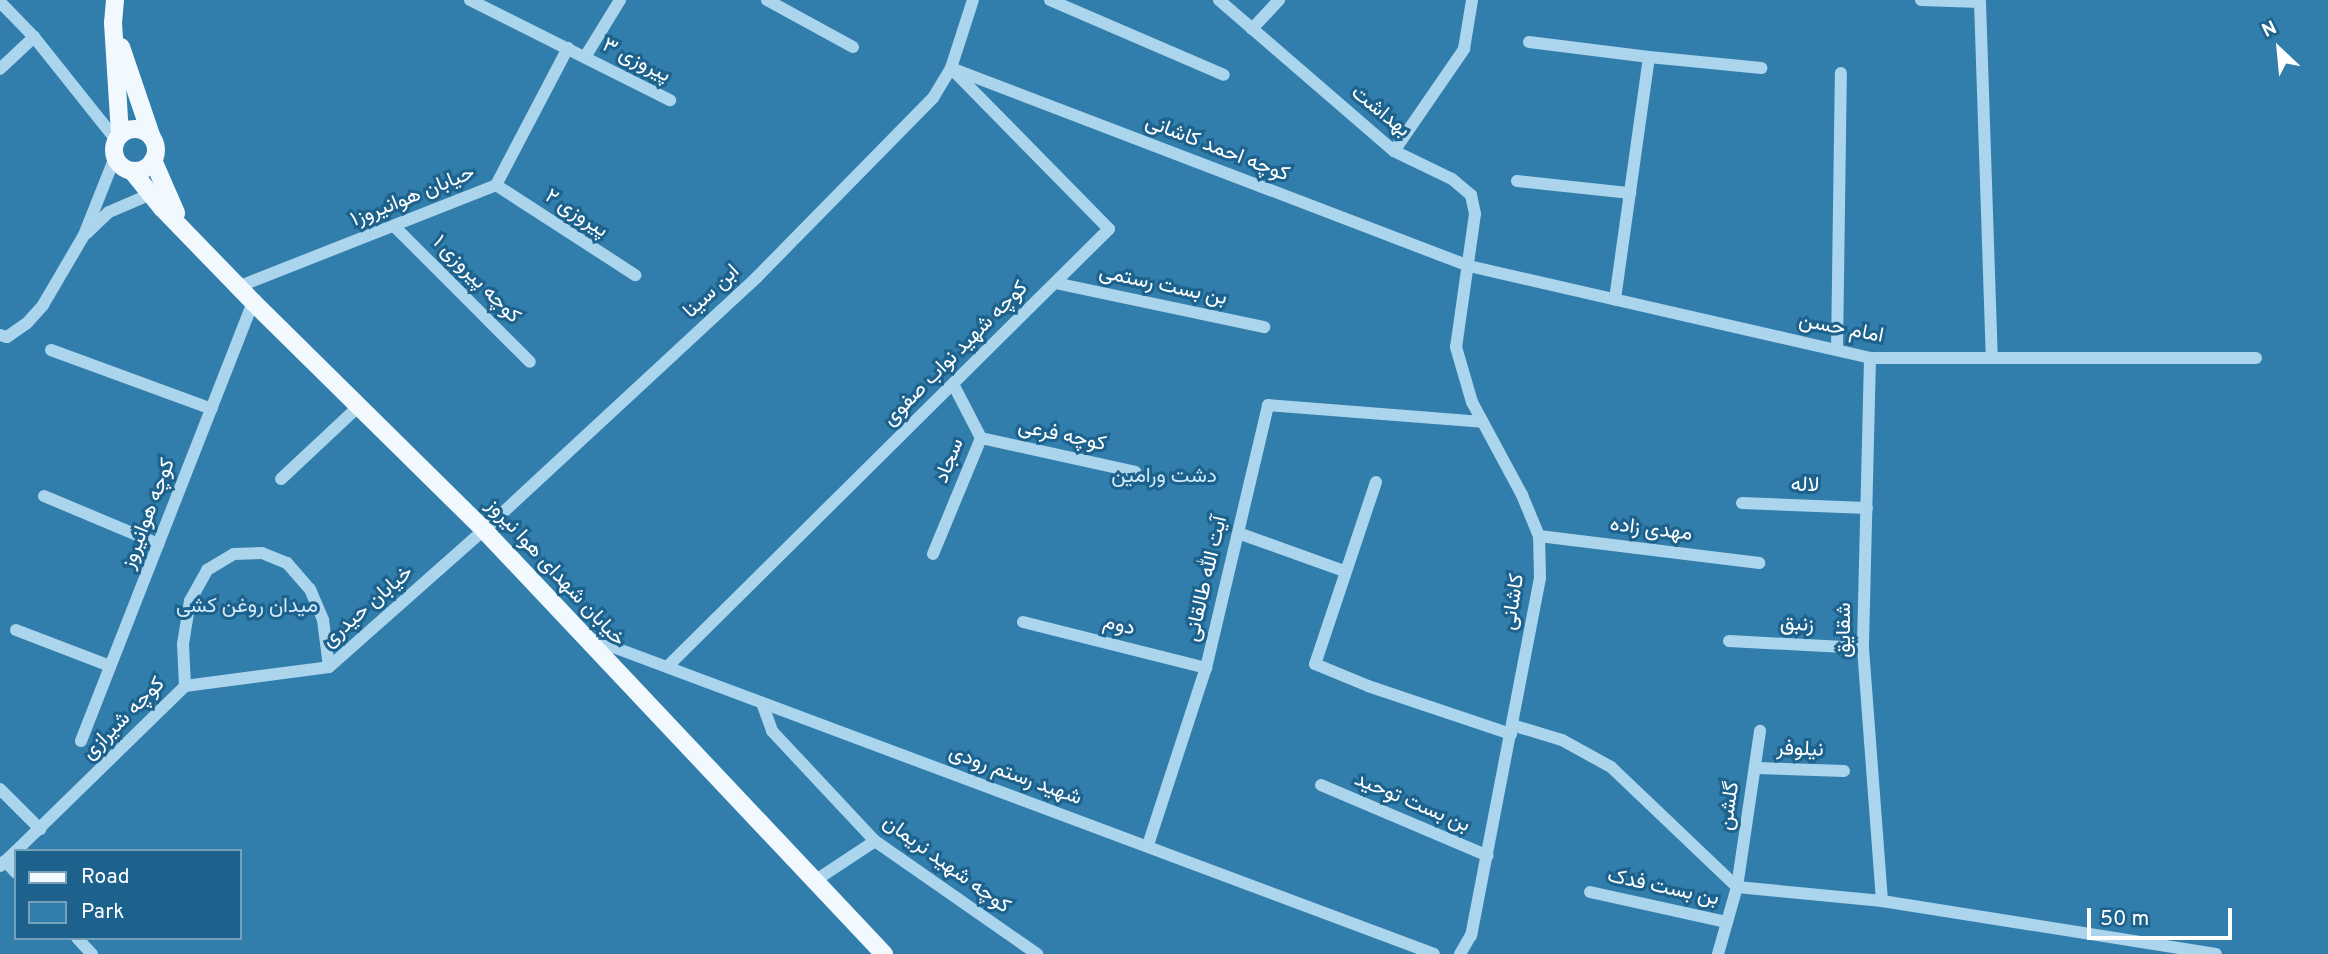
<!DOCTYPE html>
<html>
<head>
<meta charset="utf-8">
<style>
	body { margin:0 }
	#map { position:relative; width:2328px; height:954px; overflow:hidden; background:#1d628d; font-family:Overpass,Vazirmatn,sans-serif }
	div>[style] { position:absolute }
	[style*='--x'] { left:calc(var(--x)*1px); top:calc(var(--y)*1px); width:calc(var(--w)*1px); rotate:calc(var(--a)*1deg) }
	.green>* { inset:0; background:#317dab }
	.minor>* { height:12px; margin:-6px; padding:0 6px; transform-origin:6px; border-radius:6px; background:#abd4ed }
	.major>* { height:18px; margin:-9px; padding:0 9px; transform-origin:9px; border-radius:9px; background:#f1f9ff }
	.major>.ring { margin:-9px; padding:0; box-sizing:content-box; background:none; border:18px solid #f1f9ff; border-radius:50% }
	span { translate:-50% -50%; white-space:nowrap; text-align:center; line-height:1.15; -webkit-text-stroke:6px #1d628d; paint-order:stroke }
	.street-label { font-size:21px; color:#fff }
	.park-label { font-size:21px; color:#d0eaf9 }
	.legend { position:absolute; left:14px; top:849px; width:228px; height:91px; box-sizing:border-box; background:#1d628d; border:2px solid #77a1bb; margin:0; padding:9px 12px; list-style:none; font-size:21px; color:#fff }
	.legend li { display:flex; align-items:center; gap:14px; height:35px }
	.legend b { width:35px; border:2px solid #77a1bb }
	.north { position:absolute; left:2244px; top:14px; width:70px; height:70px; -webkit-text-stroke:5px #1d628d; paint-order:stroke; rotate:334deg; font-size:19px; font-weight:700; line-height:28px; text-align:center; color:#fff }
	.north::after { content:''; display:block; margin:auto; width:24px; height:32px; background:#fff; clip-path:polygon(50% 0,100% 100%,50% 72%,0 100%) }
	.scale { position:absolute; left:2087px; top:908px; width:145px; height:32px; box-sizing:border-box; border:4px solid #fff; border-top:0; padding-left:9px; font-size:21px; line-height:24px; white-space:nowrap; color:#fff; -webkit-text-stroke:5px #1d628d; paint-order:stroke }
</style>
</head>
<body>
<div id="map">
	<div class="green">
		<div style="clip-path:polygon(evenodd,0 0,2328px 0,2328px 954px,0 954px,0 0,16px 851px,240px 851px,240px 938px,16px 938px,16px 851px)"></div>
	</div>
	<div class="minor">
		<div style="--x:470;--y:0;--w:224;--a:26.6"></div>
		<div style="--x:767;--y:0;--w:98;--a:28.7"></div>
		<div style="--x:1050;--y:0;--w:189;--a:23.3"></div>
		<div style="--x:1219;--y:0;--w:231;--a:40.8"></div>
		<div style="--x:1394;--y:151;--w:64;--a:25.8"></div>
		<div style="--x:1452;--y:179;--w:25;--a:40"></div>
		<div style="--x:1471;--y:195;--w:19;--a:78"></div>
		<div style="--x:1475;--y:214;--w:134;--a:98.1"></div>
		<div style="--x:1456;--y:347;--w:57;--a:73.8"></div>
		<div style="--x:1472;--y:402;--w:106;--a:61.7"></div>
		<div style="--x:1522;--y:495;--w:44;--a:67.5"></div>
		<div style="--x:1539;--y:536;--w:42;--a:88.6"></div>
		<div style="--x:1540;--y:578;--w:364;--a:100.9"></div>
		<div style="--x:1471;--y:935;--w:22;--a:120"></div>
		<div style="--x:1921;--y:0;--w:59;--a:1.9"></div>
		<div style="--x:1980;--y:2;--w:356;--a:88.1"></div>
		<div style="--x:0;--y:2;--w:49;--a:45.8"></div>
		<div style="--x:34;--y:37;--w:133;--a:51.4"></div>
		<div style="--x:1252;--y:29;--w:40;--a:-47"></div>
		<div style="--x:1529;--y:42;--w:121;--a:7.1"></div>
		<div style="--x:1649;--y:57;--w:245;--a:98"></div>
		<div style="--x:585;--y:57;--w:67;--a:-58.4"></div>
		<div style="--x:1649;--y:57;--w:113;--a:5.6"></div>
		<div style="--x:951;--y:68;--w:555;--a:20.92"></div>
		<div style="--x:1469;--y:266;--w:411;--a:12.9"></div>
		<div style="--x:1870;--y:358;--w:386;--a:0"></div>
		<div style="--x:0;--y:69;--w:47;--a:-43.3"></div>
		<div style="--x:1394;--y:151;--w:124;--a:-55.5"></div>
		<div style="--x:1464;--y:49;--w:50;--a:-80.7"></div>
		<div style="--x:1517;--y:181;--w:114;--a:6.1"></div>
		<div style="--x:496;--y:185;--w:166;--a:32.9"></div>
		<div style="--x:394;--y:226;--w:192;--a:45"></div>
		<div style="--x:87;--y:233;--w:30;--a:-44"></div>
		<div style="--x:109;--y:212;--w:46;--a:-23.2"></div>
		<div style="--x:1055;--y:283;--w:214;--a:11.9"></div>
		<div style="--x:240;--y:286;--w:275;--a:-21.5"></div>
		<div style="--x:496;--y:185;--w:155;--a:-62.3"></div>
		<div style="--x:0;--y:335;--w:7;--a:16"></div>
		<div style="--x:7;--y:337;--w:24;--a:-35"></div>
		<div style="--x:27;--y:323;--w:24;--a:-48"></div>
		<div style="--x:43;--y:305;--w:81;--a:-59.6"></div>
		<div style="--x:84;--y:235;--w:84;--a:-68.3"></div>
		<div style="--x:51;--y:350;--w:171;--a:20.1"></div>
		<div style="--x:1837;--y:350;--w:277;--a:-89.2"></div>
		<div style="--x:1870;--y:358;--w:290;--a:91.4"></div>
		<div style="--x:1863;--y:648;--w:254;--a:85.7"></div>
		<div style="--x:981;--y:438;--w:158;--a:12.4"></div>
		<div style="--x:281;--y:479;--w:107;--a:-43.1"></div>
		<div style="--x:1376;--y:482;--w:192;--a:108.5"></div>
		<div style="--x:1315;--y:664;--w:57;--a:22.5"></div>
		<div style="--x:1368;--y:686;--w:151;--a:18.6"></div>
		<div style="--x:44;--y:496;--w:124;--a:22.8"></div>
		<div style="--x:1742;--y:503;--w:125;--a:2.3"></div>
		<div style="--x:1238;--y:533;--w:113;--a:19.7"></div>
		<div style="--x:1539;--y:536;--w:222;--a:7"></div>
		<div style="--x:933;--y:554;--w:126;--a:-67.5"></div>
		<div style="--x:981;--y:438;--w:61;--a:-117.4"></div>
		<div style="--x:1023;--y:622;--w:189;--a:14.1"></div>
		<div style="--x:16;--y:630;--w:101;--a:21"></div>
		<div style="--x:589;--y:638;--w:902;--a:20.5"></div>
		<div style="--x:1729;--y:641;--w:134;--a:3"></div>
		<div style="--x:668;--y:666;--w:621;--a:-44.74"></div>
		<div style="--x:1109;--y:229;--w:221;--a:-134.5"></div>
		<div style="--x:185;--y:686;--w:42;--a:-92.7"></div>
		<div style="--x:183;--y:644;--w:44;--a:-80.8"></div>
		<div style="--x:190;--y:601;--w:35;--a:-61"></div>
		<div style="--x:207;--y:570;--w:31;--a:-31"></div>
		<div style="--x:234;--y:554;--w:28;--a:-2"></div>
		<div style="--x:262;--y:553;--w:27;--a:22"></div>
		<div style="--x:287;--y:563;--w:35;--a:49"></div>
		<div style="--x:310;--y:589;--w:34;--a:67"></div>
		<div style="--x:323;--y:620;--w:47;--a:82.7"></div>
		<div style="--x:329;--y:667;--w:207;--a:-41.5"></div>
		<div style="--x:484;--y:530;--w:371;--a:-42.8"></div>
		<div style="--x:756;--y:278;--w:252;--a:-45.5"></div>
		<div style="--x:933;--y:98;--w:35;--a:-59"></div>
		<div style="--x:951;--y:68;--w:71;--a:-72.1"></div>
		<div style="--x:762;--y:703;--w:30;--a:70"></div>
		<div style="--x:772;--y:731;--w:151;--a:46.9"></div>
		<div style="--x:875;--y:841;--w:198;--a:34.9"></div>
		<div style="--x:1512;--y:725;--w:52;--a:16.7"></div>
		<div style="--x:1562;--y:740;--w:56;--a:28.9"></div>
		<div style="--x:1611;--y:767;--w:174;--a:43.6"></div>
		<div style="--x:1737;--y:887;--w:146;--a:5.5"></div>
		<div style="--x:1882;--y:901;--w:338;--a:9"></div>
		<div style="--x:81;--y:741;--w:471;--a:-68.6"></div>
		<div style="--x:1755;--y:768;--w:89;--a:1.9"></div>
		<div style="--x:1321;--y:785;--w:181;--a:23"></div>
		<div style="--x:0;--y:789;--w:57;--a:45"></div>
		<div style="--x:1148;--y:845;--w:186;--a:-71.9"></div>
		<div style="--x:1206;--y:668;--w:270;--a:-76.7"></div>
		<div style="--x:1268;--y:405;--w:215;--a:4.5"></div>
		<div style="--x:16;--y:851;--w:236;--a:-44.3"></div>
		<div style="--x:185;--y:686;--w:145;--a:-7.5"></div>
		<div style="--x:5;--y:861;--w:16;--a:47"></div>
		<div style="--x:0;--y:866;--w:22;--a:-43"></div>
		<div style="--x:813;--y:882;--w:74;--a:-33.5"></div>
		<div style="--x:1590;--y:892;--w:140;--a:12.4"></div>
		<div style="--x:77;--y:938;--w:22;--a:47"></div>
		<div style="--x:1718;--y:954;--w:70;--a:-74.2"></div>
		<div style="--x:1737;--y:887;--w:158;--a:-81.6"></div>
	</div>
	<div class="major">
		<div style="--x:115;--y:0;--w:23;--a:95"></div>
		<div style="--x:113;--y:23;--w:112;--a:86.4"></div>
		<div style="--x:121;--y:47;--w:96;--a:71.2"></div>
		<div class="ring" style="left:114px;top:129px;width:24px;height:24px"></div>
		<div style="--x:153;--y:160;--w:58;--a:66.5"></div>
		<div style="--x:132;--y:171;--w:48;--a:51"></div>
		<div style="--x:162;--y:208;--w:131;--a:45.9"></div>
		<div style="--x:253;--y:302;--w:325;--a:44.6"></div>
		<div style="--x:484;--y:530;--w:583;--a:46.67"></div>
	</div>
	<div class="street-label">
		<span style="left:636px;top:61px;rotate:27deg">پیروزی ۳</span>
		<span style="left:1380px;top:112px;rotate:39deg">بهداشت</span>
		<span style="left:1217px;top:149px;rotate:21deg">کوچه احمد کاشانی</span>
		<span style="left:413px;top:197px;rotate:-22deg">حیابان هوانیروز۱</span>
		<span style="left:576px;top:214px;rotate:33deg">پیروزی ۲</span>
		<span style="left:476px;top:280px;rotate:45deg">کوچه پیروزی ۱</span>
		<span style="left:1163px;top:286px;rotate:12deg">بن بست رستمی</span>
		<span style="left:712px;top:292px;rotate:-43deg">ابن سینا</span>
		<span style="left:1841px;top:329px;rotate:11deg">امام حسن</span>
		<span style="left:956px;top:354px;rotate:-45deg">کوچه شهید نواب صفوی</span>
		<span style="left:1062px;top:436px;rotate:12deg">کوچه فرعی</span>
		<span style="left:950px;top:461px;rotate:-68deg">سجاد</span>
		<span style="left:1805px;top:486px;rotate:2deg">لاله</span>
		<span style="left:149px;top:514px;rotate:-69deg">کوچه هوانیروز</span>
		<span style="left:1651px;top:530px;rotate:7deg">مهدی زاده</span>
		<span style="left:555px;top:573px;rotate:47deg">خیابان شهدای هوا نیروز</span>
		<span style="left:1207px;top:579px;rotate:-77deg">آیت الله طالقانی</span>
		<span style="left:1514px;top:602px;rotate:-81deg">کاشانی</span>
		<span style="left:368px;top:607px;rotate:-41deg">خیابان حیدری</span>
		<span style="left:1797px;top:625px;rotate:3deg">زنبق</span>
		<span style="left:1119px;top:626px;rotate:14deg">دوم</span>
		<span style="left:1845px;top:630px;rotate:-90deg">شقایق</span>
		<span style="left:124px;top:719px;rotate:-45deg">کوچه شیرازی</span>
		<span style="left:1800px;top:750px;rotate:2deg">نیلوفر</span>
		<span style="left:1015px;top:776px;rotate:20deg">شهید رستم رودی</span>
		<span style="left:1412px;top:803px;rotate:23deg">بن بست توحید</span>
		<span style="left:1730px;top:806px;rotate:-82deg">گلشن</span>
		<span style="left:946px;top:865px;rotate:36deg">کوچه شهید نریمان</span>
		<span style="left:1663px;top:888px;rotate:12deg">بن بست فدک</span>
	</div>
	<div class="park-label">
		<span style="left:1164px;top:477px">دشت ورامین</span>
		<span style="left:247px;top:607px">میدان روغن کشی</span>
	</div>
	<ul class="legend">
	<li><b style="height:9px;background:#f1f9ff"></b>Road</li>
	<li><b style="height:19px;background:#317dab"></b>Park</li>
	</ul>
	<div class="north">N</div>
	<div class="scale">50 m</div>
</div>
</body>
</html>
